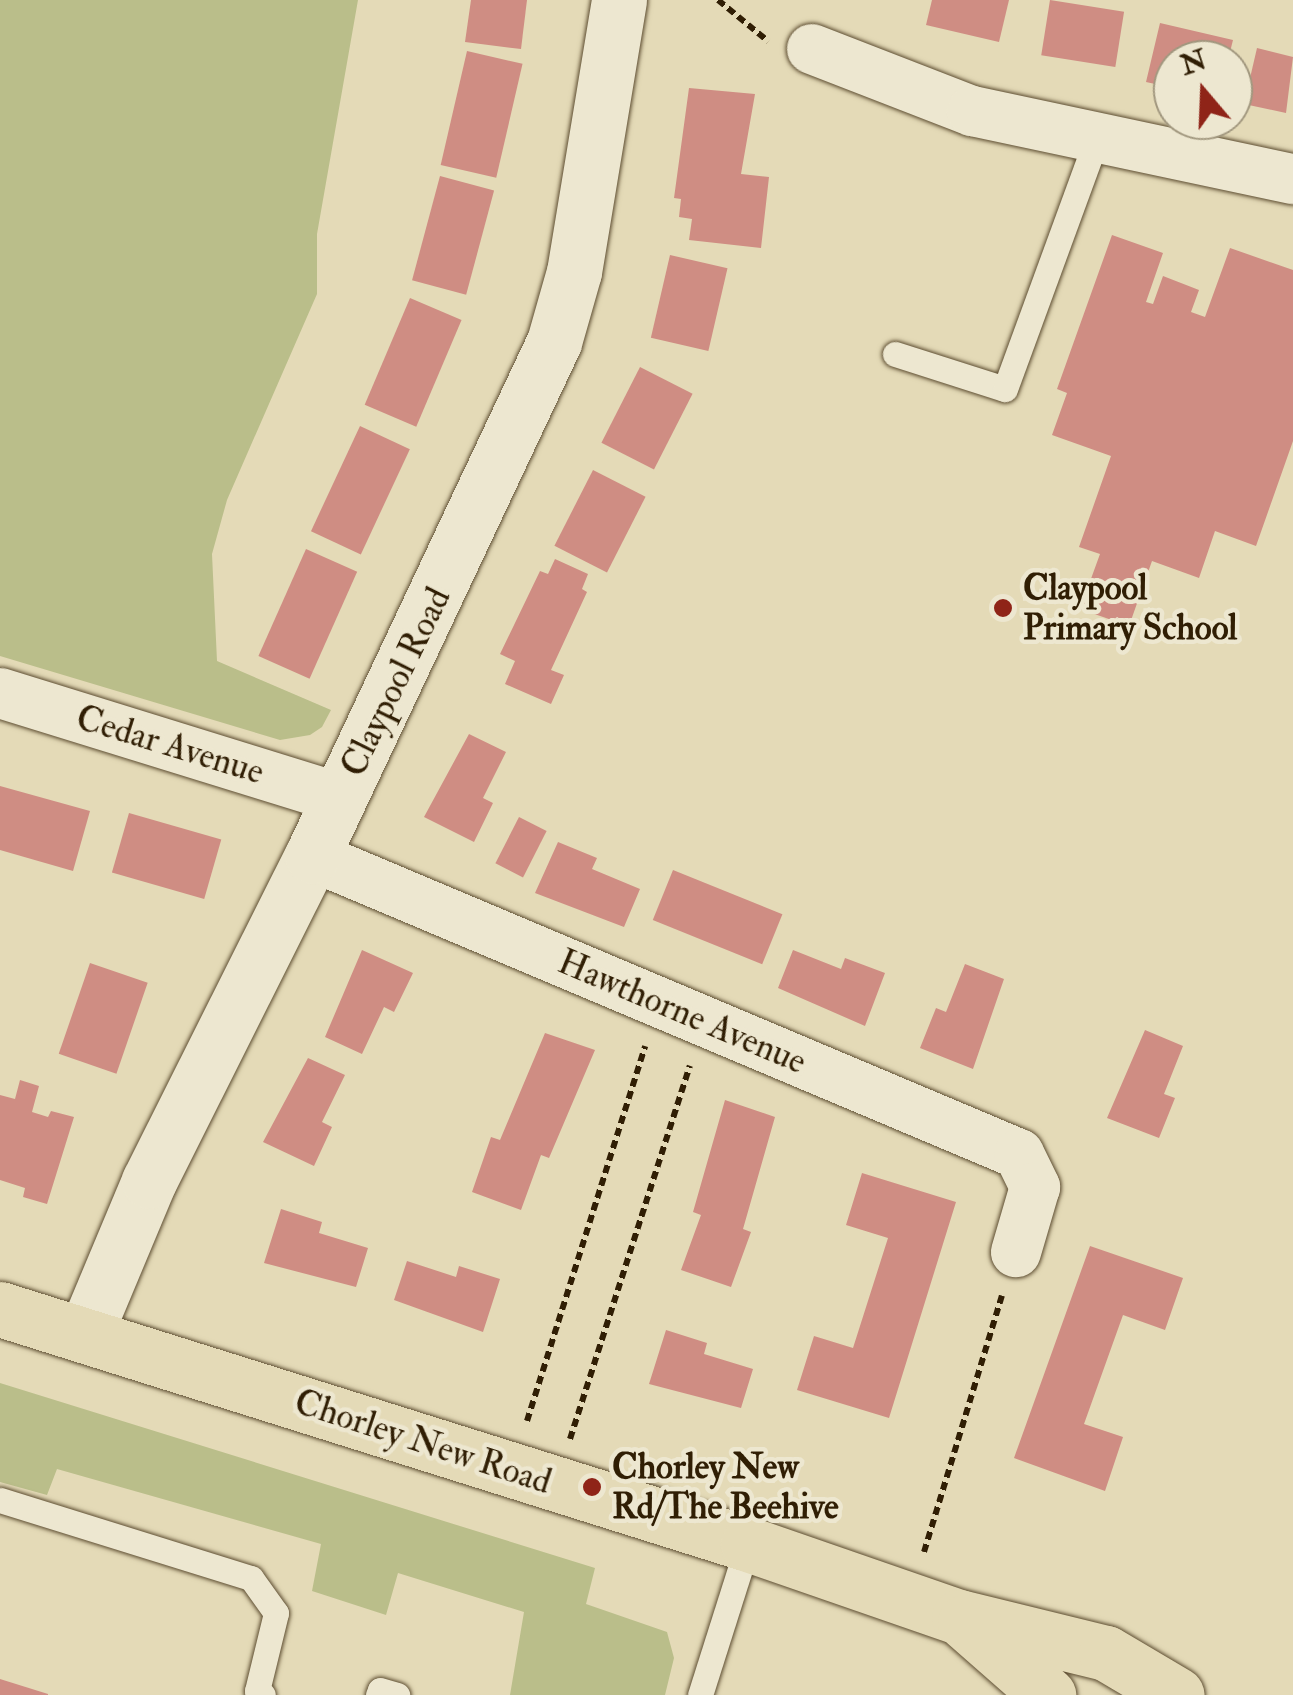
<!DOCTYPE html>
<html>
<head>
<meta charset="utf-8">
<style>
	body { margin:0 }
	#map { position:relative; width:1293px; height:1695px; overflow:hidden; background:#e4dab7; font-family:"IM FELL Double Pica",serif }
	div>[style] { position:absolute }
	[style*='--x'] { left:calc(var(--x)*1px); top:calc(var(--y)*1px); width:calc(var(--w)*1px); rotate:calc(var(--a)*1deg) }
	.green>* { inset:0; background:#babe8a }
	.building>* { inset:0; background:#cf8d83; transform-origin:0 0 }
	.path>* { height:6px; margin-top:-3px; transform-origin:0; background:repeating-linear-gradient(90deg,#301e04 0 8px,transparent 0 13px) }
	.roads { filter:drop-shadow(0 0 2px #5d4d31) drop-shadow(0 0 2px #5d4d31) }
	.service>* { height:25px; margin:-12.5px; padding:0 12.5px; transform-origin:12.5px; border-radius:12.5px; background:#ede7d0 }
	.minor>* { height:50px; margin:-25px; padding:0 25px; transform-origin:25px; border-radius:25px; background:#ede7d0 }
	.tertiary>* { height:55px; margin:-27.5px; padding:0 27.5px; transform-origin:27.5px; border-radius:27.5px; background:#ede7d0 }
	.primary>* { height:55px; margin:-27.5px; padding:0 27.5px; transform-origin:27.5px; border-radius:27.5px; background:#e4dab7 }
	.dots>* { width:28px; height:28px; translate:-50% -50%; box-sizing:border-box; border:5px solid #ede7d0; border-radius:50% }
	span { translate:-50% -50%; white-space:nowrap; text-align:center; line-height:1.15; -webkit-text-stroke:9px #ede7d0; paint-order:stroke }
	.poi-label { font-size:35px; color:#301e04; font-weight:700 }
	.left { translate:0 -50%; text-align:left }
	.street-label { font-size:35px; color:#301e04 }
	.north { position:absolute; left:1153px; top:40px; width:100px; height:100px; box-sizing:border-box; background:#ede7d0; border:2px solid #a1977e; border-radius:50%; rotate:341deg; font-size:28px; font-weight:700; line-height:40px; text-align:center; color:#301e04 }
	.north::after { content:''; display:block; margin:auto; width:35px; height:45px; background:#8f2418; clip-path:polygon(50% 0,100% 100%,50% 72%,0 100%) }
</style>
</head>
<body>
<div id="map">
	<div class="green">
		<div style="clip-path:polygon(0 0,358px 0,317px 234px,317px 294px,227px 500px,212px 554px,217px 661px,331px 710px,322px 727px,310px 735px,280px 740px,0 656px)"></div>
		<div style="clip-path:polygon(0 1383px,595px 1568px,586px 1604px,667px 1632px,674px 1658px,665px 1695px,510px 1695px,524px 1612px,398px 1573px,386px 1615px,312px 1591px,321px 1544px,57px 1469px,47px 1495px,0 1482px)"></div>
	</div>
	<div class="building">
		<div style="clip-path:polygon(471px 0,527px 0,521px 49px,465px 42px)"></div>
		<div style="clip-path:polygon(932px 0,1009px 0,999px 42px,926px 25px)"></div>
		<div style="left:1050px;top:0;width:75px;height:56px;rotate:9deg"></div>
		<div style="clip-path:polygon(1160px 23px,1233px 40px,1228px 60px,1173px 60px,1173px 88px,1146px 82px)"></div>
		<div style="clip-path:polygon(1257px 48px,1293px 57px,1286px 113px,1244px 104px)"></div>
		<div style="left:467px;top:51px;width:57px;height:117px;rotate:13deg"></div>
		<div style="clip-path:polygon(689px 88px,755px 94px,741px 174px,769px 177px,761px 248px,689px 240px,692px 219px,679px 217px,681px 199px,674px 198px)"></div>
		<div style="left:440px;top:176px;width:56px;height:108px;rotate:15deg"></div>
		<div style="clip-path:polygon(1112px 235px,1163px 253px,1146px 302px,1153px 304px,1163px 276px,1199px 290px,1191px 312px,1205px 317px,1230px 248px,1293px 270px,1293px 441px,1256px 546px,1215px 531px,1199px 578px,1152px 561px,1129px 626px,1080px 609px,1100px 554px,1079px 547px,1111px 456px,1052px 435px,1067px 393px,1057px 389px)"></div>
		<div style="left:670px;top:255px;width:59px;height:85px;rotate:13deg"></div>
		<div style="left:410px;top:298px;width:56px;height:116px;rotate:23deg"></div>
		<div style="left:640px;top:367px;width:59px;height:85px;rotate:27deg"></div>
		<div style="left:360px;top:426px;width:55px;height:116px;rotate:25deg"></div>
		<div style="left:593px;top:470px;width:59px;height:85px;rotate:27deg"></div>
		<div style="left:306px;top:549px;width:56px;height:117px;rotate:24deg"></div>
		<div style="clip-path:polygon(555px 559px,588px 574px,582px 589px,587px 592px,551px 670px,564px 675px,551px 704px,505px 684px,515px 661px,500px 654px,540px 571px,548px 574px)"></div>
		<div style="clip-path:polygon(469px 734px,506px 752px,483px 798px,493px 803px,474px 842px,424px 817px)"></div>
		<div style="clip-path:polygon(0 786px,90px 811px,73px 871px,0 850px)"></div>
		<div style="left:129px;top:813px;width:96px;height:62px;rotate:16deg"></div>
		<div style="left:519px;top:817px;width:31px;height:52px;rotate:27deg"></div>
		<div style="clip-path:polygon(558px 842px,597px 858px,592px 869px,640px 889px,624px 927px,535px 893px)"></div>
		<div style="left:673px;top:870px;width:118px;height:54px;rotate:22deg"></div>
		<div style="clip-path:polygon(362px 950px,413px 973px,394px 1012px,384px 1007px,362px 1054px,325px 1037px)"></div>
		<div style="clip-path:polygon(793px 950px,841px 969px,845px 958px,885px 973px,865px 1026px,778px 988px)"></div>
		<div style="left:90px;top:963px;width:61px;height:96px;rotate:19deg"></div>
		<div style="clip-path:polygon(965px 964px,1004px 979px,973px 1069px,920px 1048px,936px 1008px,946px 1012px)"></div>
		<div style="clip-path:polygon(1145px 1030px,1183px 1046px,1164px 1094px,1175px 1098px,1159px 1138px,1107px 1118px)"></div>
		<div style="clip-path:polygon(545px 1033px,595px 1050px,549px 1158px,541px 1155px,521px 1210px,472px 1192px,491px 1137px,500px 1140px)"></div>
		<div style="clip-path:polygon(308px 1058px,345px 1075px,322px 1122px,332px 1127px,314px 1166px,263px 1142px)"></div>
		<div style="clip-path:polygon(20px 1080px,39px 1086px,32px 1112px,48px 1117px,51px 1111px,74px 1117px,47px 1204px,23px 1197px,25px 1188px,0 1180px,0 1095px,15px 1099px)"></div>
		<div style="clip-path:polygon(725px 1100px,775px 1117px,743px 1229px,751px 1232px,731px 1287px,681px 1270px,701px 1215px,693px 1212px)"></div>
		<div style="clip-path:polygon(862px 1173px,956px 1202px,889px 1418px,797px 1390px,814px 1336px,853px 1348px,888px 1238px,846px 1225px)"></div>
		<div style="clip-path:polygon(281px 1209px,322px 1222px,319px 1233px,368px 1248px,356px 1287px,264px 1263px)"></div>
		<div style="clip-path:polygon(1090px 1246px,1183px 1278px,1165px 1330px,1123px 1315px,1084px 1424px,1123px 1437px,1105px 1491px,1014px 1458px)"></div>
		<div style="clip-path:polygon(407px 1261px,456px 1277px,459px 1266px,500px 1279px,483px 1332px,394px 1300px)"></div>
		<div style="clip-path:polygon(666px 1330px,707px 1343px,704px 1354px,753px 1369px,741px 1408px,649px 1384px)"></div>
		<div style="clip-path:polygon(0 1679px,48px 1694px,48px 1695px,0 1695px)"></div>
	</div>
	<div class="path">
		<div style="--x:718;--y:0;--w:65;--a:39.4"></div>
		<div style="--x:527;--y:1421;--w:393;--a:-72.5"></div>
		<div style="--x:570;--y:1439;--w:392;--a:-72.2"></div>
		<div style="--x:924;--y:1552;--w:268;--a:-73.1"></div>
	</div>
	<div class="roads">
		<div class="service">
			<div style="--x:895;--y:354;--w:115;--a:17.7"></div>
			<div style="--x:1005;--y:389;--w:268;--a:-69.9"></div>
			<div style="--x:0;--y:1500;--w:263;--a:17.3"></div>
			<div style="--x:251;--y:1578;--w:43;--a:54.5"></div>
			<div style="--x:276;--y:1613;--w:80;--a:103.7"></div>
			<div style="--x:257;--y:1691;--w:7;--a:34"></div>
			<div style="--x:378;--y:1695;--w:5;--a:-68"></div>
			<div style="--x:380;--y:1690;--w:18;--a:16"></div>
			<div style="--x:700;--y:1695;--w:158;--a:-72.4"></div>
		</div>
		<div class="minor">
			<div style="--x:812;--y:49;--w:172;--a:21.2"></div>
			<div style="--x:972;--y:111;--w:328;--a:12"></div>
			<div style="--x:0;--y:693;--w:356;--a:17.2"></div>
			<div style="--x:312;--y:856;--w:767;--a:22.86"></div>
			<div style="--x:1019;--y:1154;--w:37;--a:64"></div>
			<div style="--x:1035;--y:1187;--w:68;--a:106.3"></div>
		</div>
		<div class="tertiary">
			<div style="--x:85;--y:1334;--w:166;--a:-67.3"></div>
			<div style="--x:149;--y:1181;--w:364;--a:-63.4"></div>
			<div style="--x:312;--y:856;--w:568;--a:-64.79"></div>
			<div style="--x:554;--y:342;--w:73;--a:-74.1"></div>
			<div style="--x:574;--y:272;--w:276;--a:-80.6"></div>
		</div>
		<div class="primary">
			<div style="--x:0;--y:1309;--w:784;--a:17.44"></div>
			<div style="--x:748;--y:1544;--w:223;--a:19.1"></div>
			<div style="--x:959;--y:1617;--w:151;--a:13.8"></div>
			<div style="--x:1106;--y:1653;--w:82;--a:30.6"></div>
			<div style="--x:965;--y:1622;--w:111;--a:41.3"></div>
		</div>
	</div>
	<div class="dots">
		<div style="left:1003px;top:608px;background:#8f2418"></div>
		<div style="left:592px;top:1487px;background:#8f2418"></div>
	</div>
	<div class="poi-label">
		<span class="left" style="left:1023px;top:608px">Claypool<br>Primary School</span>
		<span class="left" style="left:612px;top:1487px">Chorley New<br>Rd/The Beehive</span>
	</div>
	<div class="street-label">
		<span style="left:396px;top:682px;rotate:-64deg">Claypool Road</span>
		<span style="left:170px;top:745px;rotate:17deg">Cedar Avenue</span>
		<span style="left:682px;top:1012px;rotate:23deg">Hawthorne Avenue</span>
		<span style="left:423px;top:1442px;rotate:18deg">Chorley New Road</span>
	</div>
	<div class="north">N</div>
</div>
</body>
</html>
